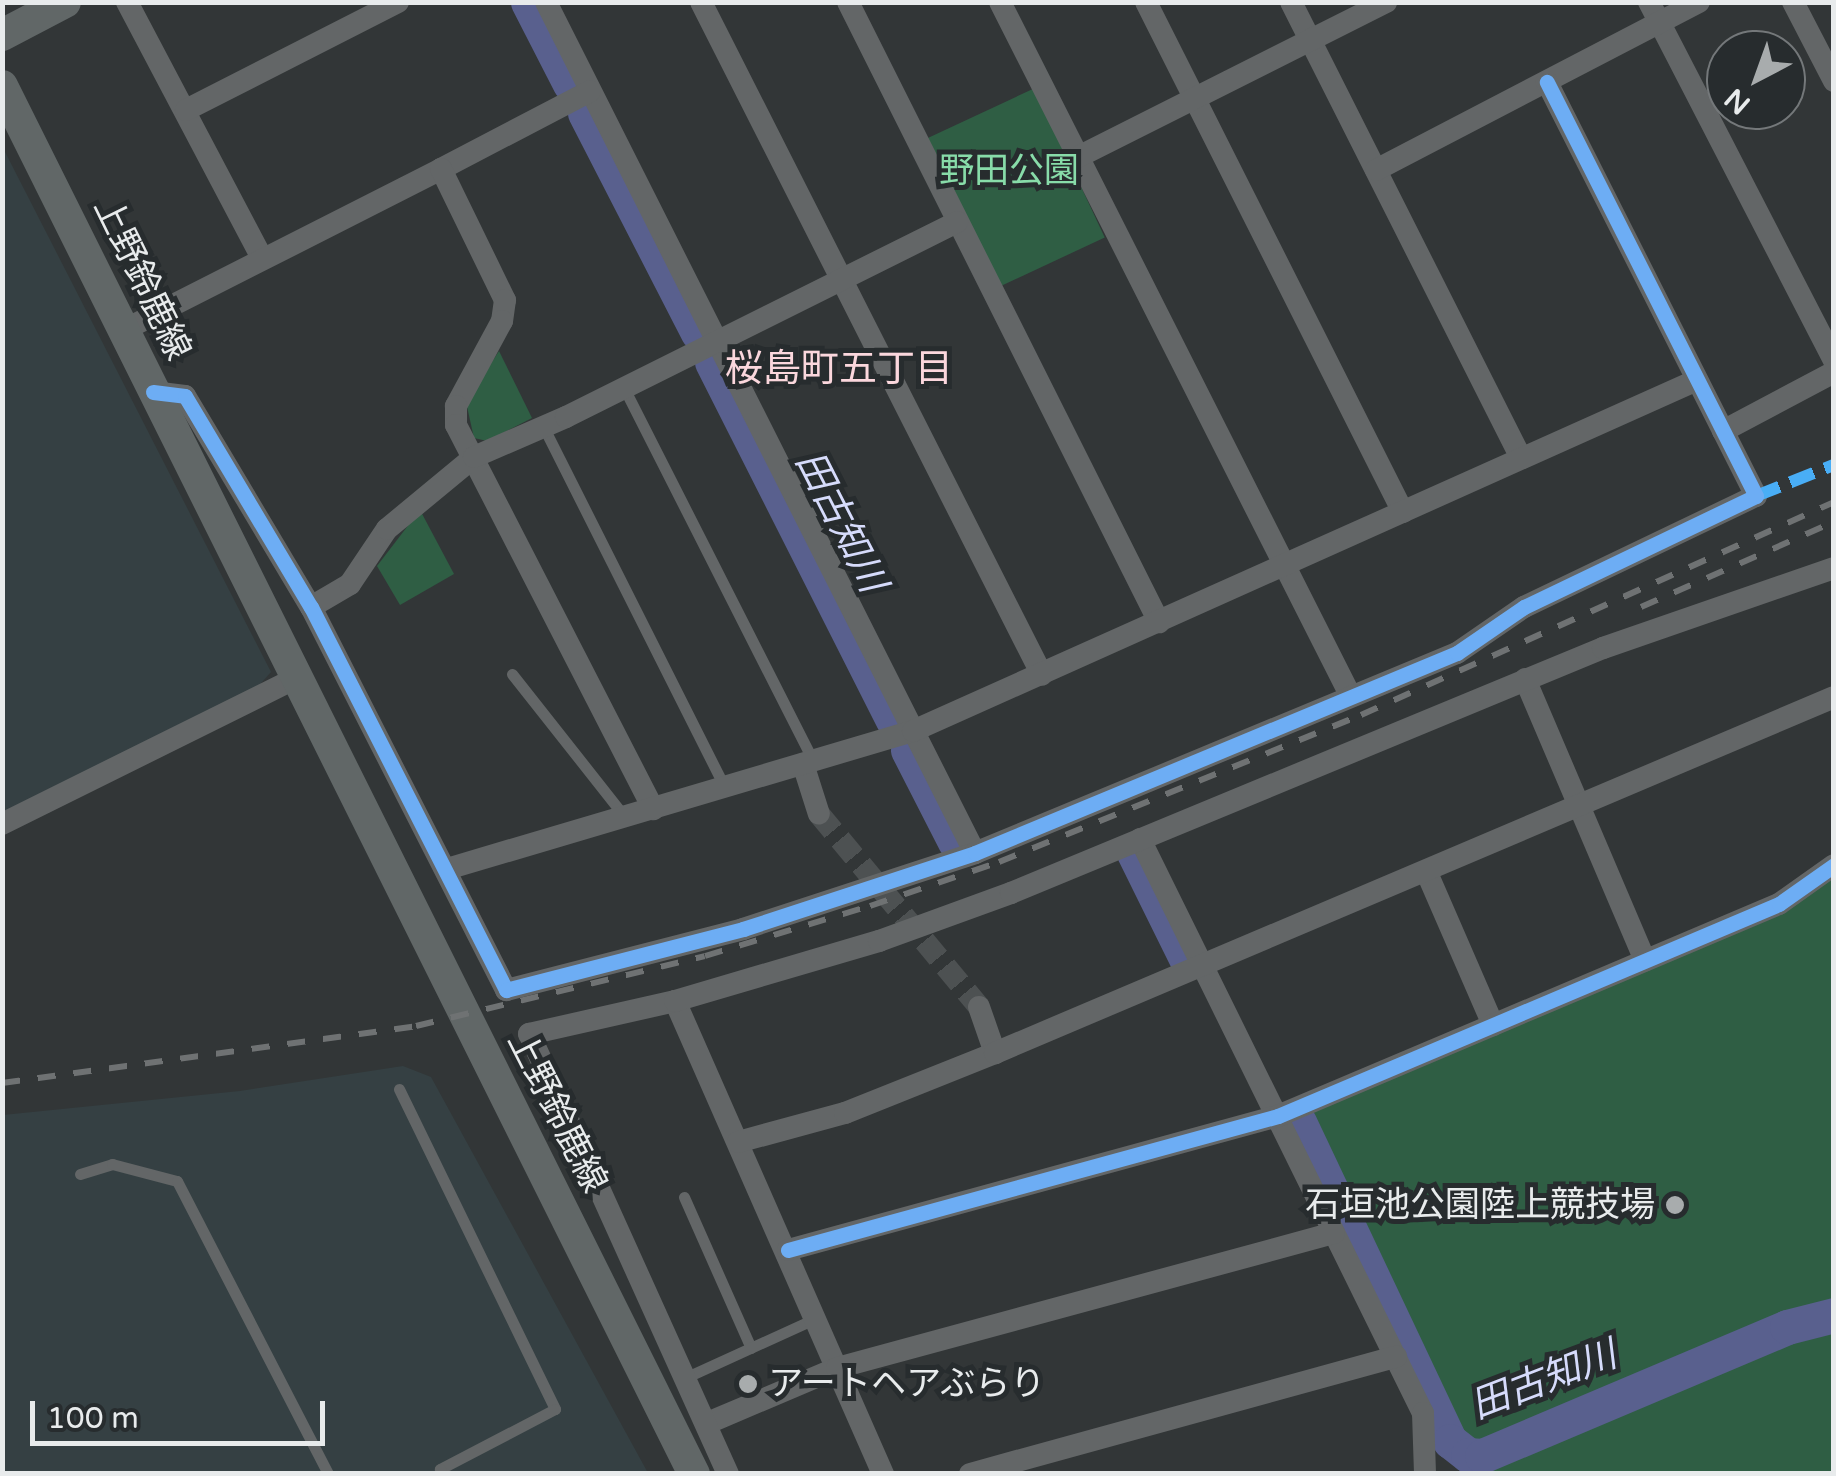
<!DOCTYPE html>
<html>
<head>
<meta charset="utf-8">
<style>
	body { margin:0 }
	#map { position:relative; width:1836px; height:1476px; overflow:hidden; background:#323637; font-family:"Varela Round","Noto Sans JP",sans-serif }
	div>[style] { position:absolute }
	[style*='--x'] { left:calc(var(--x)*1px); top:calc(var(--y)*1px); width:calc(var(--w)*1px); rotate:calc(var(--a)*1deg) }
	.built>* { inset:0; background:#354043 }
	.green>* { inset:0; background:#2f5e44; transform-origin:0 0 }
	.river>* { height:35px; margin:-17.5px; padding:0 17.5px; transform-origin:17.5px; border-radius:17.5px; background:#59608e }
	.street-tunnel>* { height:22px; margin-top:-11px; transform-origin:0; background:repeating-linear-gradient(90deg,#4d5152 0 22px,transparent 0 33px) }
	.lane>* { height:11px; margin:-5.5px; padding:0 5.5px; transform-origin:5.5px; border-radius:5.5px; background:#636667 }
	.street>* { height:22px; margin:-11px; padding:0 11px; transform-origin:11px; border-radius:11px; background:#636667 }
	.secondary>* { height:32px; margin:-16px; padding:0 16px; transform-origin:16px; border-radius:16px; background:#616767 }
	.rail>* { height:6px; margin-top:-3px; transform-origin:0; background:repeating-linear-gradient(90deg,#6f7273 0 18px,transparent 0 36px) }
	.quiet>* { height:12px; margin-top:-6px; transform-origin:0; background:repeating-linear-gradient(90deg,#49aef6 0 25px,transparent 0 37px) }
	.cycleway>* { height:15px; margin:-7.5px; padding:0 7.5px; transform-origin:7.5px; border-radius:7.5px; background:#6dadf4 }
	.dots>* { width:28px; height:28px; translate:-50% -50%; box-sizing:border-box; border:5px solid #272c2e; border-radius:50% }
	span { translate:-50% -50%; white-space:nowrap; text-align:center; line-height:1.15; -webkit-text-stroke:10px #272c2e; paint-order:stroke }
	.park-label { font-size:35px; color:#88dca9 }
	.street-label { font-size:35px; color:#e8ebec }
	.poi-label { font-size:35px; color:#e8ebec }
	.right { translate:-100% -50%; text-align:right }
	.left { translate:0 -50%; text-align:left }
	.neighbourhood-label { font-size:38px; color:#fbd7dd }
	.water-label { font-size:38px; color:#d6dbfb; font-style:italic }
	.frame { position:absolute; inset:0; border:5px solid #e8ebec; pointer-events:none }
	.north { position:absolute; left:1706px; top:30px; width:100px; height:100px; box-sizing:border-box; background:#272c2e; border:2px solid #74787a; border-radius:50%; rotate:221deg; font-size:28px; font-weight:700; line-height:40px; text-align:center; color:#e8ebec }
	.north::after { content:''; display:block; margin:auto; width:35px; height:45px; background:#a8acad; clip-path:polygon(50% 0,100% 100%,50% 72%,0 100%) }
	.scale { position:absolute; left:30px; top:1401px; width:295px; height:45px; box-sizing:border-box; border:5px solid #e8ebec; border-top:0; padding-left:12px; font-size:30px; line-height:35px; white-space:nowrap; color:#e8ebec; -webkit-text-stroke:8px #272c2e; paint-order:stroke }
</style>
</head>
<body>
<div id="map">
	<div class="built">
		<div style="clip-path:polygon(2px 146px,271px 672px,255px 690px,2px 814px)"></div>
		<div style="clip-path:polygon(403px 1066px,431px 1077px,648px 1473px,3px 1474px,3px 1115px,240px 1091px)"></div>
	</div>
	<div class="green">
		<div style="left:1035px;top:88px;width:165px;height:120px;rotate:65deg"></div>
		<div style="clip-path:polygon(499px 351px,532px 418px,487px 441px,474px 438px,466px 402px)"></div>
		<div style="clip-path:polygon(420px 510px,454px 574px,400px 605px,377px 566px)"></div>
		<div style="clip-path:polygon(1833px 875px,1833px 1473px,1470px 1473px,1296px 1128px,1299px 1116px)"></div>
	</div>
	<div class="river">
		<div style="--x:528;--y:2;--w:92;--a:62.9"></div>
		<div style="--x:585;--y:113;--w:247;--a:62.8"></div>
		<div style="--x:712;--y:362;--w:401;--a:63.2"></div>
		<div style="--x:908;--y:750;--w:103;--a:62.9"></div>
		<div style="--x:1134;--y:853;--w:117;--a:63.7"></div>
		<div style="--x:1299;--y:1122;--w:353;--a:64.7"></div>
		<div style="--x:1450;--y:1441;--w:23;--a:38"></div>
		<div style="--x:1468;--y:1455;--w:14;--a:4"></div>
		<div style="--x:1482;--y:1456;--w:331;--a:-22.9"></div>
		<div style="--x:1787;--y:1327;--w:49;--a:-14.3"></div>
	</div>
	<div class="street-tunnel">
		<div style="--x:819;--y:814;--w:251;--a:50.3"></div>
	</div>
	<div class="lane">
		<div style="--x:624;--y:388;--w:418;--a:63.1"></div>
		<div style="--x:543;--y:426;--w:405;--a:63.3"></div>
		<div style="--x:512;--y:674;--w:181;--a:51.7"></div>
		<div style="--x:399;--y:1089;--w:356;--a:64"></div>
		<div style="--x:555;--y:1409;--w:130;--a:152.4"></div>
		<div style="--x:440;--y:1469;--w:5;--a:68"></div>
		<div style="--x:80;--y:1174;--w:34;--a:-17"></div>
		<div style="--x:112;--y:1164;--w:67;--a:14.7"></div>
		<div style="--x:177;--y:1181;--w:330;--a:62.7"></div>
		<div style="--x:684;--y:1197;--w:165;--a:66.1"></div>
		<div style="--x:689;--y:1376;--w:140;--a:-24.5"></div>
	</div>
	<div class="street">
		<div style="--x:127;--y:2;--w:289;--a:62.2"></div>
		<div style="--x:546;--y:2;--w:953;--a:63.25"></div>
		<div style="--x:701;--y:2;--w:754;--a:63.13"></div>
		<div style="--x:848;--y:2;--w:694;--a:63.36"></div>
		<div style="--x:1000;--y:2;--w:776;--a:63.2"></div>
		<div style="--x:1146;--y:2;--w:571;--a:63.26"></div>
		<div style="--x:1291;--y:2;--w:511;--a:63.23"></div>
		<div style="--x:1649;--y:2;--w:403;--a:62.7"></div>
		<div style="--x:1793;--y:2;--w:89;--a:62.6"></div>
		<div style="--x:186;--y:110;--w:238;--a:-27"></div>
		<div style="--x:1078;--y:157;--w:345;--a:-26.7"></div>
		<div style="--x:441;--y:169;--w:168;--a:-27.6"></div>
		<div style="--x:1376;--y:170;--w:364;--a:-27.5"></div>
		<div style="--x:122;--y:331;--w:358;--a:-26.9"></div>
		<div style="--x:441;--y:169;--w:146;--a:64"></div>
		<div style="--x:505;--y:300;--w:21;--a:98"></div>
		<div style="--x:502;--y:321;--w:97;--a:118.4"></div>
		<div style="--x:456;--y:406;--w:19;--a:90"></div>
		<div style="--x:456;--y:425;--w:432;--a:62.8"></div>
		<div style="--x:153;--y:392;--w:32;--a:7"></div>
		<div style="--x:185;--y:396;--w:246;--a:59.2"></div>
		<div style="--x:311;--y:607;--w:430;--a:63"></div>
		<div style="--x:506;--y:990;--w:245;--a:-14.4"></div>
		<div style="--x:743;--y:929;--w:244;--a:-18.1"></div>
		<div style="--x:975;--y:853;--w:522;--a:-22.54"></div>
		<div style="--x:1457;--y:653;--w:81;--a:-34.5"></div>
		<div style="--x:1524;--y:607;--w:257;--a:-25.6"></div>
		<div style="--x:1756;--y:496;--w:464;--a:-116.8"></div>
		<div style="--x:1723;--y:431;--w:126;--a:-28"></div>
		<div style="--x:311;--y:607;--w:45;--a:-30.5"></div>
		<div style="--x:350;--y:584;--w:66;--a:-56.1"></div>
		<div style="--x:387;--y:529;--w:113;--a:-39.6"></div>
		<div style="--x:474;--y:457;--w:100;--a:-23.5"></div>
		<div style="--x:566;--y:417;--w:437;--a:-26.5"></div>
		<div style="--x:1525;--y:679;--w:306;--a:66.9"></div>
		<div style="--x:803;--y:764;--w:52;--a:72.3"></div>
		<div style="--x:2;--y:824;--w:330;--a:-26.4"></div>
		<div style="--x:1140;--y:839;--w:640;--a:63.76"></div>
		<div style="--x:1423;--y:1413;--w:61;--a:88.1"></div>
		<div style="--x:447;--y:869;--w:486;--a:-16.5"></div>
		<div style="--x:913;--y:731;--w:859;--a:-24.12"></div>
		<div style="--x:1427;--y:873;--w:166;--a:66.5"></div>
		<div style="--x:675;--y:1001;--w:517;--a:66.26"></div>
		<div style="--x:979;--y:1007;--w:49;--a:70.8"></div>
		<div style="--x:738;--y:1142;--w:111;--a:-15.2"></div>
		<div style="--x:845;--y:1113;--w:162;--a:-21.8"></div>
		<div style="--x:995;--y:1053;--w:911;--a:-22.99"></div>
		<div style="--x:788;--y:1250;--w:508;--a:-15.29"></div>
		<div style="--x:1278;--y:1116;--w:544;--a:-22.94"></div>
		<div style="--x:1779;--y:904;--w:67;--a:-35.3"></div>
		<div style="--x:710;--y:1422;--w:138;--a:-23"></div>
		<div style="--x:837;--y:1368;--w:515;--a:-15.2"></div>
		<div style="--x:728;--y:1474;--w:483;--a:-114.3"></div>
		<div style="--x:529;--y:1034;--w:150;--a:-12.7"></div>
		<div style="--x:675;--y:1001;--w:213;--a:-16.4"></div>
		<div style="--x:879;--y:941;--w:140;--a:-20"></div>
		<div style="--x:1011;--y:893;--w:641;--a:-22.48"></div>
		<div style="--x:1603;--y:648;--w:244;--a:-19.1"></div>
		<div style="--x:970;--y:1474;--w:442;--a:-15.4"></div>
	</div>
	<div class="secondary">
		<div style="--x:2;--y:35;--w:71;--a:-27.6"></div>
		<div style="--x:2;--y:86;--w:1551;--a:63.5"></div>
	</div>
	<div class="rail">
		<div style="--x:1641;--y:607;--w:211;--a:-23.8"></div>
		<div style="--x:2;--y:1083;--w:418;--a:-7.8"></div>
		<div style="--x:416;--y:1026;--w:297;--a:-13.6"></div>
		<div style="--x:705;--y:956;--w:172;--a:-16.9"></div>
		<div style="--x:870;--y:906;--w:136;--a:-18.8"></div>
		<div style="--x:999;--y:862;--w:391;--a:-22.1"></div>
		<div style="--x:1361;--y:715;--w:519;--a:-24.24"></div>
	</div>
	<div class="quiet">
		<div style="--x:1756;--y:496;--w:84;--a:-21.7"></div>
	</div>
	<div class="cycleway">
		<div style="--x:153;--y:392;--w:32;--a:7"></div>
		<div style="--x:185;--y:396;--w:246;--a:59.2"></div>
		<div style="--x:311;--y:607;--w:430;--a:63"></div>
		<div style="--x:506;--y:990;--w:245;--a:-14.4"></div>
		<div style="--x:743;--y:929;--w:244;--a:-18.1"></div>
		<div style="--x:975;--y:853;--w:522;--a:-22.54"></div>
		<div style="--x:1457;--y:653;--w:81;--a:-34.5"></div>
		<div style="--x:1524;--y:607;--w:257;--a:-25.6"></div>
		<div style="--x:1756;--y:496;--w:464;--a:-116.8"></div>
		<div style="--x:788;--y:1250;--w:508;--a:-15.29"></div>
		<div style="--x:1278;--y:1116;--w:544;--a:-22.94"></div>
		<div style="--x:1779;--y:904;--w:67;--a:-35.3"></div>
	</div>
	<div class="dots">
		<div style="left:1675px;top:1205px;background:#a8acad"></div>
		<div style="left:748px;top:1384px;background:#a8acad"></div>
	</div>
	<div class="park-label">
		<span style="left:1009px;top:171px">野田公園</span>
	</div>
	<div class="street-label">
		<span style="left:142px;top:279px;rotate:64deg">上野鈴鹿線</span>
		<span style="left:557px;top:1112px;rotate:63deg">上野鈴鹿線</span>
	</div>
	<div class="poi-label">
		<span class="right" style="left:1655px;top:1205px">石垣池公園陸上競技場</span>
		<span class="left" style="left:768px;top:1384px">アートヘアぶらり</span>
	</div>
	<div class="neighbourhood-label">
		<span style="left:839px;top:370px">桜島町五丁目</span>
	</div>
	<div class="water-label">
		<span style="left:840px;top:522px;rotate:63deg">田古知川</span>
		<span style="left:1544px;top:1381px;rotate:-21deg">田古知川</span>
	</div>
	<div class="frame"></div>
	<div class="north">N</div>
	<div class="scale">100 m</div>
</div>
</body>
</html>
